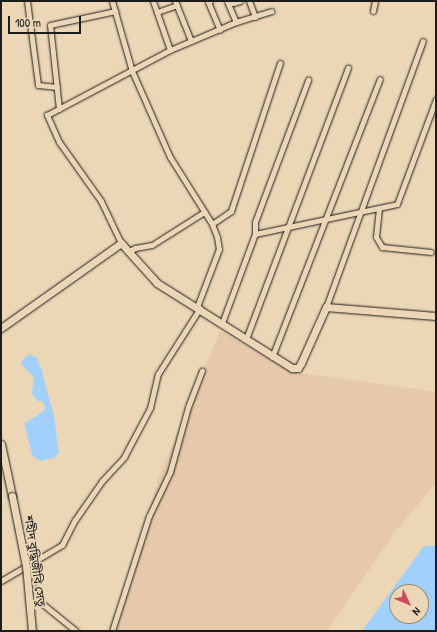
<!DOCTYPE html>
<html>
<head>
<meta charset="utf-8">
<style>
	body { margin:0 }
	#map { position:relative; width:437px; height:632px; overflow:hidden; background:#ebd7b5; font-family:"Patrick Hand","Noto Sans Bengali",sans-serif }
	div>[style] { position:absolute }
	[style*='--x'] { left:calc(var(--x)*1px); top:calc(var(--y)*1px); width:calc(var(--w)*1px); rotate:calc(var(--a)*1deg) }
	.built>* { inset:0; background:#e5c9aa }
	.water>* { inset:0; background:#a2d0fd }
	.roads { filter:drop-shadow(0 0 1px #1c1c1c) drop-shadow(0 0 1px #1c1c1c) }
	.street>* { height:5px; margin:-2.5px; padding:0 2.5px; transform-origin:2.5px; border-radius:2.5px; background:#ebd7b5 }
	.secondary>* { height:7px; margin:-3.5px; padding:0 3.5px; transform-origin:3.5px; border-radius:3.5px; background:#ebd7b5 }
	.bridges { filter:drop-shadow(0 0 1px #1c1c1c) drop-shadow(0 0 1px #1c1c1c) }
	.secondary-bridge>* { height:7px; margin:-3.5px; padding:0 3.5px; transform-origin:3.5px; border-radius:3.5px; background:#ebd7b5 }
	span { translate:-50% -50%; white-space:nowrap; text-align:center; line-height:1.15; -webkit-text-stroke:3.5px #ebd7b5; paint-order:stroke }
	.street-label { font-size:12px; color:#1c1c1c }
	.frame { position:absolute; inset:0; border:2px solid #1c1c1c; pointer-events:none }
	.north { position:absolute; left:389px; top:584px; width:40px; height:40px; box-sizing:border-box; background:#ebd7b5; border:1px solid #988c78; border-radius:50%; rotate:134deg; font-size:11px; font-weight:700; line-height:16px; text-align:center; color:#1c1c1c }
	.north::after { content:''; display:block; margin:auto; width:14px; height:18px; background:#d1495b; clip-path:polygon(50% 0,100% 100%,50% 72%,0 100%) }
	.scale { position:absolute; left:8px; top:16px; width:73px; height:18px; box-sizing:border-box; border:2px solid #1c1c1c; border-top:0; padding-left:5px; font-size:12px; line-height:14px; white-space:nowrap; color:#1c1c1c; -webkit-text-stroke:3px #ebd7b5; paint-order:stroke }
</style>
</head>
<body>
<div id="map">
	<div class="built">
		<div style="clip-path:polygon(220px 331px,293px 372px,436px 392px,436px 483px,395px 532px,327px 631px,116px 631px,157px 482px)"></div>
	</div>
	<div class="water">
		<div style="clip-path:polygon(29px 354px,37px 358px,41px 368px,54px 416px,58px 446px,59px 452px,54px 458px,40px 461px,32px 455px,25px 427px,25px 423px,44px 411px,45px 407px,43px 402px,36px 400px,32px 393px,34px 377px,22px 365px,22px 361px)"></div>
		<div style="clip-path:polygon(evenodd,424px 546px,436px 546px,436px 631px,362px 631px,424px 546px,397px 592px,421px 592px,421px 616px,397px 616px,397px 592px)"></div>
	</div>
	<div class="roads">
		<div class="street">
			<div style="--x:27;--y:1;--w:85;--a:82.5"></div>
			<div style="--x:38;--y:85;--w:19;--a:6"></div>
			<div style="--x:112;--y:1;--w:73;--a:74.1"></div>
			<div style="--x:132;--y:71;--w:94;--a:66.2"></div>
			<div style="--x:170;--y:157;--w:79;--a:57.9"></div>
			<div style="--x:212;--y:224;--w:14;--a:69"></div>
			<div style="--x:217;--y:237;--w:12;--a:81"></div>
			<div style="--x:219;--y:249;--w:62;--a:110.8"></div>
			<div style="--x:153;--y:1;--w:52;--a:70.9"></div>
			<div style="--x:175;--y:1;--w:43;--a:68.2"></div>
			<div style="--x:210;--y:1;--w:2;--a:153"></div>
			<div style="--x:208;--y:2;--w:30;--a:67"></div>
			<div style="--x:227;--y:1;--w:23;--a:67"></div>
			<div style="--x:232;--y:1;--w:2;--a:63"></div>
			<div style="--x:233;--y:3;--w:7;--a:-16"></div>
			<div style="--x:249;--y:1;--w:17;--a:69"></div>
			<div style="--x:373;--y:11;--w:10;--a:-79"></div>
			<div style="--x:157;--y:12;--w:21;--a:-19"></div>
			<div style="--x:59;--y:109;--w:84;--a:-96.1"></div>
			<div style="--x:50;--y:25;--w:67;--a:-12"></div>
			<div style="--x:379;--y:208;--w:29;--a:96"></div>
			<div style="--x:376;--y:237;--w:12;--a:59"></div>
			<div style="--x:382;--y:247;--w:49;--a:5.8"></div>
			<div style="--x:212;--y:224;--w:23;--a:-34"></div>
			<div style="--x:231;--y:211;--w:156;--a:-71.7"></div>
			<div style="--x:255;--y:234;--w:145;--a:-11.9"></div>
			<div style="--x:397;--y:204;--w:112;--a:-69.6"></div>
			<div style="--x:121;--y:243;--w:47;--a:-115.5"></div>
			<div style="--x:101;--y:201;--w:72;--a:-125.4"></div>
			<div style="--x:59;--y:142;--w:30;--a:-114"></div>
			<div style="--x:47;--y:115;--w:139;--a:-27.9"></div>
			<div style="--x:170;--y:50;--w:72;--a:-23"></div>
			<div style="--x:236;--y:22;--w:37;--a:-17"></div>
			<div style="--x:128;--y:252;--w:8;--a:-30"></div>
			<div style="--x:135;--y:248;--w:17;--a:-10"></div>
			<div style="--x:152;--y:245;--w:62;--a:-32.4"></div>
			<div style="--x:326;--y:307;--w:283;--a:-70"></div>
			<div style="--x:222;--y:323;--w:95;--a:-69.7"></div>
			<div style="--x:255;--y:234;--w:12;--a:-90"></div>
			<div style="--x:255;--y:222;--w:152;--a:-69.5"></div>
			<div style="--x:246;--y:339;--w:290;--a:-69.4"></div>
			<div style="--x:272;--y:357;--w:298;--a:-68.8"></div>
			<div style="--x:30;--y:565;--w:32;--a:83"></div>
			<div style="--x:34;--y:597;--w:54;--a:39"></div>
			<div style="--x:1;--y:581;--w:71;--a:-30.5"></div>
			<div style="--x:62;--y:545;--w:28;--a:-63"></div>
			<div style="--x:75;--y:520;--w:47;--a:-55.3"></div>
			<div style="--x:102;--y:481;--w:33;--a:-47"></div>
			<div style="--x:124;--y:457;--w:55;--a:-62"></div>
			<div style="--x:150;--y:408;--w:35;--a:-77"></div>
			<div style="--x:158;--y:374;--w:78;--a:-57.5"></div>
			<div style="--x:112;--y:631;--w:121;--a:-72.2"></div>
			<div style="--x:149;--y:516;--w:49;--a:-64.5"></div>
			<div style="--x:170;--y:472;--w:67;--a:-74.5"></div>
			<div style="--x:188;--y:407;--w:39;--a:-69"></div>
		</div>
		<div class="secondary">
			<div style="--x:1;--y:328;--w:147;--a:-35.3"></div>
			<div style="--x:121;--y:243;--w:54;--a:48"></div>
			<div style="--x:157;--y:283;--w:160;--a:32.2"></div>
			<div style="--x:292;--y:368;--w:6;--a:0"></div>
			<div style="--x:298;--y:368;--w:6;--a:-59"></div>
			<div style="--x:301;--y:363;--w:61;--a:-65.9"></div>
			<div style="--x:326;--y:307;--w:110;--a:4.7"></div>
			<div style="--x:1;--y:444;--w:53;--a:78.1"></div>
		</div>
	</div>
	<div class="bridges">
		<div class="secondary-bridge">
			<div style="--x:12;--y:496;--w:71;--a:78.7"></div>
			<div style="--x:26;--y:566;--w:65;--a:84.7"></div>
		</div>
	</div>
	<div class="street-label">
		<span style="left:35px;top:561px;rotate:82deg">শহীদ বুদ্ধিজীবি সেতু</span>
	</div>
	<div class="frame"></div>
	<div class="north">N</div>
	<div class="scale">100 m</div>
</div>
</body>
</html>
